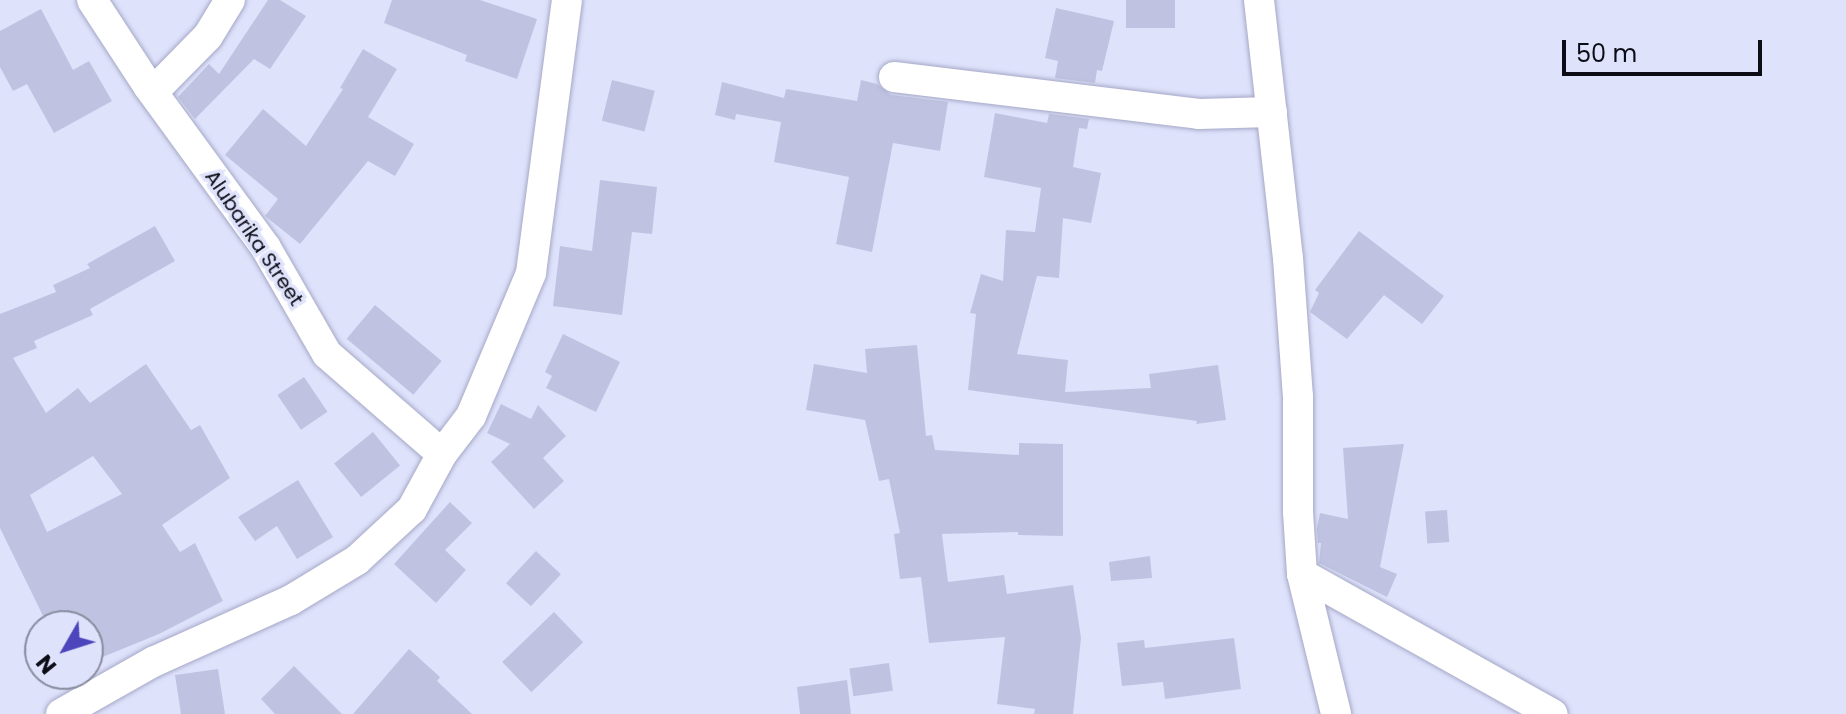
<!DOCTYPE html>
<html>
<head>
<meta charset="utf-8">
<style>
	body { margin:0 }
	#map { position:relative; width:1846px; height:714px; overflow:hidden; background:#dfe2fb; font-family:Poppins,sans-serif }
	div>[style] { position:absolute }
	[style*='--x'] { left:calc(var(--x)*1px); top:calc(var(--y)*1px); width:calc(var(--w)*1px); rotate:calc(var(--a)*1deg) }
	.building>* { inset:0; background:#bfc3e1; transform-origin:0 0 }
	.roads { filter:drop-shadow(0 0 2px #a5a8c6) drop-shadow(0 0 2px #a5a8c6) }
	.minor>* { height:30px; margin:-15px; padding:0 15px; transform-origin:15px; border-radius:15px; background:#fff }
	span { translate:-50% -50%; white-space:nowrap; text-align:center; line-height:1.15; -webkit-text-stroke:7px #dfe2fb; paint-order:stroke }
	.street-label { font-size:20px; color:#0b0c16 }
	.north { position:absolute; left:24px; top:610px; width:80px; height:80px; box-sizing:border-box; background:#dfe2fb; border:2px solid #8a8c9f; border-radius:50%; rotate:231deg; font-size:22px; font-weight:700; line-height:32px; text-align:center; color:#0b0c16 }
	.north::after { content:''; display:block; margin:auto; width:28px; height:36px; background:#4d45bc; clip-path:polygon(50% 0,100% 100%,50% 72%,0 100%) }
	.scale { position:absolute; left:1562px; top:40px; width:200px; height:36px; box-sizing:border-box; border:4px solid #0b0c16; border-top:0; padding-left:10px; font-size:24px; line-height:28px; white-space:nowrap; color:#0b0c16; -webkit-text-stroke:6px #dfe2fb; paint-order:stroke }
</style>
</head>
<body>
<div id="map">
	<div class="building">
		<div style="clip-path:polygon(268px 0,280px 0,306px 16px,270px 69px,254px 59px,195px 119px,178px 97px,209px 64px,219px 74px)"></div>
		<div style="clip-path:polygon(392px 0,480px 0,537px 19px,517px 79px,465px 61px,467px 55px,384px 23px)"></div>
		<div style="left:1126px;top:0;width:49px;height:28px"></div>
		<div style="clip-path:polygon(1056px 8px,1114px 21px,1102px 71px,1097px 70px,1095px 83px,1055px 78px,1058px 61px,1045px 58px)"></div>
		<div style="clip-path:polygon(41px 9px,73px 70px,89px 61px,112px 101px,54px 133px,27px 84px,13px 91px,0 67px,0 31px)"></div>
		<div style="clip-path:polygon(363px 49px,397px 69px,368px 117px,414px 144px,395px 176px,368px 161px,300px 244px,265px 216px,278px 199px,225px 155px,263px 109px,306px 146px,343px 89px,340px 88px)"></div>
		<div style="left:612px;top:80px;width:44px;height:42px;rotate:14deg"></div>
		<div style="clip-path:polygon(861px 80px,877px 84px,891px 95px,948px 102px,940px 151px,893px 143px,872px 252px,836px 244px,849px 177px,774px 162px,781px 122px,736px 114px,735px 120px,715px 115px,722px 82px,784px 98px,786px 89px,857px 101px)"></div>
		<div style="clip-path:polygon(995px 113px,1047px 123px,1049px 114px,1089px 119px,1087px 129px,1079px 128px,1073px 167px,1101px 173px,1091px 223px,1063px 218px,1059px 278px,1037px 276px,1017px 354px,1068px 360px,1065px 392px,1151px 388px,1149px 374px,1218px 365px,1226px 420px,1196px 424px,1197px 421px,968px 390px,976px 314px,970px 313px,981px 274px,1003px 281px,1006px 230px,1035px 232px,1041px 188px,984px 177px)"></div>
		<div style="clip-path:polygon(600px 180px,657px 187px,652px 234px,632px 232px,622px 315px,553px 306px,560px 246px,592px 251px)"></div>
		<div style="clip-path:polygon(evenodd,155px 226px,175px 261px,90px 309px,93px 315px,34px 341px,37px 348px,13px 358px,46px 413px,78px 388px,90px 403px,146px 364px,191px 430px,200px 425px,230px 478px,162px 525px,180px 552px,195px 543px,223px 601px,159px 634px,88px 663px,88px 626px,48px 626px,0 528px,0 314px,56px 292px,53px 285px,90px 268px,87px 264px,155px 226px,93px 456px,122px 494px,47px 532px,30px 495px,93px 456px)"></div>
		<div style="clip-path:polygon(1359px 231px,1444px 296px,1422px 324px,1384px 295px,1347px 339px,1310px 312px,1319px 293px,1315px 290px)"></div>
		<div style="left:375px;top:305px;width:87px;height:44px;rotate:40deg"></div>
		<div style="clip-path:polygon(563px 334px,620px 362px,596px 412px,546px 388px,552px 376px,545px 372px)"></div>
		<div style="clip-path:polygon(917px 345px,926px 436px,932px 435px,935px 450px,1019px 455px,1019px 443px,1063px 444px,1063px 536px,1018px 535px,1018px 532px,942px 534px,948px 582px,1004px 575px,1007px 594px,1073px 585px,1081px 638px,1073px 714px,1034px 714px,1035px 709px,997px 704px,1005px 637px,929px 643px,921px 577px,900px 579px,894px 534px,900px 533px,889px 479px,879px 481px,865px 420px,806px 410px,814px 364px,867px 373px,865px 349px)"></div>
		<div style="left:304px;top:377px;width:42px;height:32px;rotate:56deg"></div>
		<div style="clip-path:polygon(501px 404px,531px 419px,538px 405px,566px 436px,543px 458px,564px 481px,534px 509px,491px 462px,510px 444px,487px 433px)"></div>
		<div style="left:373px;top:432px;width:43px;height:50px;rotate:51deg"></div>
		<div style="clip-path:polygon(1404px 444px,1380px 567px,1397px 574px,1387px 597px,1319px 563px,1321px 543px,1318px 543px,1317px 528px,1320px 513px,1348px 519px,1343px 448px)"></div>
		<div style="clip-path:polygon(298px 480px,333px 537px,297px 559px,277px 526px,255px 541px,238px 517px)"></div>
		<div style="clip-path:polygon(450px 502px,472px 523px,445px 550px,466px 570px,436px 603px,394px 564px)"></div>
		<div style="left:1447px;top:510px;width:32px;height:22px;rotate:86deg"></div>
		<div style="left:536px;top:551px;width:34px;height:44px;rotate:43deg"></div>
		<div style="clip-path:polygon(1150px 556px,1152px 578px,1111px 581px,1109px 562px)"></div>
		<div style="left:554px;top:612px;width:42px;height:72px;rotate:46deg"></div>
		<div style="clip-path:polygon(1234px 638px,1241px 689px,1165px 699px,1163px 682px,1122px 686px,1117px 643px,1144px 640px,1145px 648px)"></div>
		<div style="clip-path:polygon(409px 649px,440px 677px,437px 681px,472px 714px,353px 714px)"></div>
		<div style="left:889px;top:663px;width:28px;height:40px;rotate:82deg"></div>
		<div style="clip-path:polygon(294px 666px,342px 714px,275px 714px,261px 699px)"></div>
		<div style="clip-path:polygon(218px 669px,225px 714px,181px 714px,175px 675px)"></div>
		<div style="clip-path:polygon(847px 680px,851px 714px,800px 714px,797px 687px)"></div>
	</div>
	<div class="roads">
		<div class="minor">
			<div style="--x:92;--y:0;--w:103;--a:56.9"></div>
			<div style="--x:148;--y:86;--w:200;--a:53.9"></div>
			<div style="--x:266;--y:248;--w:122;--a:60.1"></div>
			<div style="--x:327;--y:354;--w:152;--a:41"></div>
			<div style="--x:1259;--y:0;--w:260;--a:83.6"></div>
			<div style="--x:1288;--y:258;--w:138;--a:85.9"></div>
			<div style="--x:1298;--y:396;--w:116;--a:90"></div>
			<div style="--x:1298;--y:512;--w:62;--a:86.3"></div>
			<div style="--x:1302;--y:574;--w:144;--a:76.3"></div>
			<div style="--x:894;--y:77;--w:307;--a:6.9"></div>
			<div style="--x:1199;--y:114;--w:73;--a:-1.6"></div>
			<div style="--x:153;--y:92;--w:78;--a:-45.5"></div>
			<div style="--x:208;--y:36;--w:42;--a:-58.6"></div>
			<div style="--x:1302;--y:574;--w:287;--a:29.2"></div>
			<div style="--x:61;--y:714;--w:106;--a:-29.5"></div>
			<div style="--x:153;--y:662;--w:151;--a:-24.2"></div>
			<div style="--x:291;--y:600;--w:77;--a:-31.2"></div>
			<div style="--x:357;--y:560;--w:75;--a:-42.8"></div>
			<div style="--x:412;--y:509;--w:63;--a:-61.4"></div>
			<div style="--x:442;--y:454;--w:48;--a:-52.7"></div>
			<div style="--x:471;--y:416;--w:155;--a:-67.2"></div>
			<div style="--x:531;--y:273;--w:275;--a:-82.5"></div>
		</div>
	</div>
	<div class="street-label">
		<span style="left:254px;top:238px;rotate:56deg">Alubarika Street</span>
	</div>
	<div class="north">N</div>
	<div class="scale">50 m</div>
</div>
</body>
</html>
